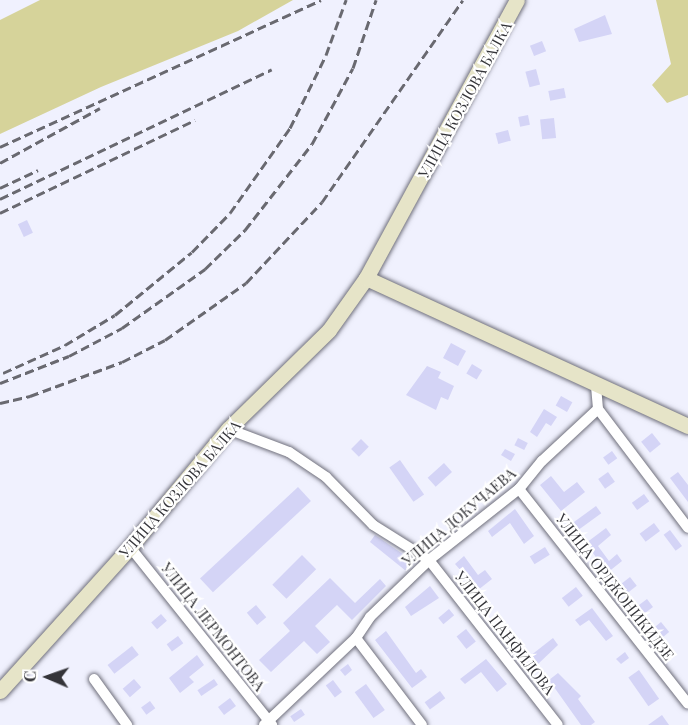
<!DOCTYPE html>
<html>
<head>
<meta charset="utf-8">
<style>
	body { margin:0 }
	#map { position:relative; width:688px; height:725px; overflow:hidden; background:#f0f1fe; font-family:"Playfair Display",serif }
	div>[style] { position:absolute }
	[style*='--x'] { left:calc(var(--x)*1px); top:calc(var(--y)*1px); width:calc(var(--w)*1px); rotate:calc(var(--a)*1deg) }
	.green>* { inset:0; background:#d6d39a }
	.building>* { inset:0; background:#d4d4f6; transform-origin:0 0 }
	.roads { filter:drop-shadow(0 0 2px #70707c) drop-shadow(0 0 2px #70707c) }
	.street>* { height:10px; margin:-5px; padding:0 5px; transform-origin:5px; border-radius:5px; background:#fff }
	.secondary>* { height:15px; margin:-7.5px; padding:0 7.5px; transform-origin:7.5px; border-radius:7.5px; background:#e6e4c8 }
	.rail>* { height:3px; margin-top:-1.5px; transform-origin:0; background:repeating-linear-gradient(90deg,#696970 0 9px,transparent 0 13.5px) }
	span { translate:-50% -50%; white-space:nowrap; text-align:center; line-height:1.15; -webkit-text-stroke:4.5px #fff; paint-order:stroke }
	.street-label { font-size:15px; color:#343439 }
	.north { position:absolute; left:18px; top:647px; width:60px; height:60px; -webkit-text-stroke:4px #fff; paint-order:stroke; rotate:272deg; font-size:16px; font-weight:700; line-height:24px; text-align:center; color:#343439 }
	.north::after { content:''; display:block; margin:auto; width:21px; height:27px; background:#343439; clip-path:polygon(50% 0,100% 100%,50% 72%,0 100%) }
</style>
</head>
<body>
<div id="map">
	<div class="green">
		<div style="clip-path:polygon(40px 0,293px 0,238px 31px,101px 87px,0 134px,0 20px)"></div>
		<div style="clip-path:polygon(656px 0,688px 0,688px 95px,667px 103px,652px 85px,671px 64px)"></div>
	</div>
	<div class="building">
		<div style="clip-path:polygon(605px 15px,612px 34px,579px 42px,574px 29px)"></div>
		<div style="left:542px;top:41px;width:11px;height:13px;rotate:68deg"></div>
		<div style="left:536px;top:69px;width:16px;height:11px;rotate:75deg"></div>
		<div style="left:564px;top:88px;width:10px;height:16px;rotate:79deg"></div>
		<div style="left:528px;top:115px;width:10px;height:10px;rotate:79deg"></div>
		<div style="left:554px;top:118px;width:20px;height:14px;rotate:84deg"></div>
		<div style="left:508px;top:130px;width:11px;height:13px;rotate:75deg"></div>
		<div style="left:27px;top:220px;width:14px;height:10px;rotate:65deg"></div>
		<div style="left:451px;top:343px;width:17px;height:17px;rotate:28deg"></div>
		<div style="left:472px;top:364px;width:12px;height:11px;rotate:31deg"></div>
		<div style="clip-path:polygon(427px 366px,441px 372px,438px 378px,454px 386px,448px 400px,441px 397px,436px 410px,406px 395px)"></div>
		<div style="left:561px;top:396px;width:13px;height:11px;rotate:29deg"></div>
		<div style="clip-path:polygon(544px 409px,557px 417px,551px 426px,546px 423px,537px 437px,530px 432px)"></div>
		<div style="left:652px;top:433px;width:14px;height:14px;rotate:51deg"></div>
		<div style="left:518px;top:438px;width:11px;height:8px;rotate:27deg"></div>
		<div style="left:361px;top:439px;width:11px;height:14px;rotate:45deg"></div>
		<div style="clip-path:polygon(505px 449px,515px 454px,511px 461px,501px 455px)"></div>
		<div style="left:612px;top:451px;width:9px;height:11px;rotate:54deg"></div>
		<div style="left:400px;top:460px;width:42px;height:13px;rotate:55deg"></div>
		<div style="left:444px;top:463px;width:12px;height:22px;rotate:48deg"></div>
		<div style="left:608px;top:472px;width:12px;height:12px;rotate:55deg"></div>
		<div style="clip-path:polygon(678px 472px,688px 485px,688px 502px,670px 478px)"></div>
		<div style="clip-path:polygon(551px 476px,564px 492px,577px 482px,585px 492px,561px 511px,540px 485px)"></div>
		<div style="left:298px;top:487px;width:19px;height:134px;rotate:47deg"></div>
		<div style="left:644px;top:494px;width:9px;height:15px;rotate:54deg"></div>
		<div style="left:596px;top:506px;width:9px;height:31px;rotate:54deg"></div>
		<div style="clip-path:polygon(515px 509px,534px 536px,524px 544px,510px 523px,492px 537px,488px 531px)"></div>
		<div style="left:654px;top:523px;width:10px;height:18px;rotate:53deg"></div>
		<div style="clip-path:polygon(606px 528px,611px 535px,598px 546px,609px 561px,617px 554px,622px 561px,607px 573px,586px 543px)"></div>
		<div style="left:670px;top:530px;width:20px;height:8px;rotate:53deg"></div>
		<div style="clip-path:polygon(375px 535px,413px 561px,406px 571px,370px 542px)"></div>
		<div style="left:545px;top:547px;width:9px;height:18px;rotate:58deg"></div>
		<div style="left:302px;top:555px;width:20px;height:42px;rotate:45deg"></div>
		<div style="clip-path:polygon(464px 556px,478px 575px,485px 570px,492px 579px,478px 590px,455px 564px)"></div>
		<div style="left:630px;top:577px;width:11px;height:15px;rotate:52deg"></div>
		<div style="clip-path:polygon(330px 578px,355px 603px,380px 579px,386px 586px,352px 620px,337px 605px,315px 626px,330px 642px,317px 654px,304px 641px,271px 672px,259px 660px,290px 631px,283px 623px)"></div>
		<div style="clip-path:polygon(430px 586px,439px 598px,411px 616px,405px 607px)"></div>
		<div style="left:576px;top:587px;width:11px;height:18px;rotate:52deg"></div>
		<div style="left:647px;top:599px;width:10px;height:15px;rotate:53deg"></div>
		<div style="left:256px;top:605px;width:16px;height:12px;rotate:50deg"></div>
		<div style="clip-path:polygon(592px 608px,613px 636px,606px 641px,589px 620px,580px 626px,575px 620px)"></div>
		<div style="left:449px;top:609px;width:8px;height:14px;rotate:50deg"></div>
		<div style="left:161px;top:614px;width:9px;height:13px;rotate:49deg"></div>
		<div style="left:661px;top:622px;width:13px;height:13px;rotate:51deg"></div>
		<div style="left:466px;top:629px;width:16px;height:12px;rotate:52deg"></div>
		<div style="clip-path:polygon(386px 631px,416px 673px,421px 669px,427px 677px,412px 688px,375px 640px)"></div>
		<div style="left:178px;top:636px;width:9px;height:14px;rotate:54deg"></div>
		<div style="clip-path:polygon(553px 638px,558px 645px,537px 665px,530px 656px)"></div>
		<div style="left:132px;top:646px;width:11px;height:31px;rotate:52deg"></div>
		<div style="clip-path:polygon(625px 652px,629px 658px,621px 664px,616px 659px)"></div>
		<div style="clip-path:polygon(197px 655px,204px 665px,189px 677px,194px 682px,180px 693px,169px 678px)"></div>
		<div style="clip-path:polygon(486px 659px,507px 684px,497px 692px,481px 672px,465px 684px,460px 679px)"></div>
		<div style="clip-path:polygon(348px 664px,352px 670px,345px 676px,340px 670px)"></div>
		<div style="left:639px;top:670px;width:35px;height:13px;rotate:55deg"></div>
		<div style="clip-path:polygon(558px 673px,581px 696px,578px 699px,595px 722px,591px 725px,581px 725px,549px 680px)"></div>
		<div style="left:134px;top:679px;width:11px;height:15px;rotate:49deg"></div>
		<div style="left:214px;top:679px;width:7px;height:20px;rotate:56deg"></div>
		<div style="left:333px;top:680px;width:15px;height:9px;rotate:53deg"></div>
		<div style="left:366px;top:684px;width:32px;height:14px;rotate:54deg"></div>
		<div style="left:440px;top:691px;width:9px;height:19px;rotate:54deg"></div>
		<div style="left:230px;top:698px;width:10px;height:15px;rotate:53deg"></div>
		<div style="left:150px;top:701px;width:9px;height:11px;rotate:54deg"></div>
		<div style="left:301px;top:709px;width:7px;height:13px;rotate:56deg"></div>
		<div style="clip-path:polygon(662px 715px,669px 725px,648px 725px)"></div>
	</div>
	<div class="roads">
		<div class="street">
			<div style="--x:596;--y:386;--w:23;--a:85"></div>
			<div style="--x:598;--y:409;--w:149;--a:52.9"></div>
			<div style="--x:228;--y:429;--w:65;--a:20.7"></div>
			<div style="--x:289;--y:452;--w:45;--a:34"></div>
			<div style="--x:326;--y:477;--w:67;--a:45.6"></div>
			<div style="--x:373;--y:525;--w:66;--a:32"></div>
			<div style="--x:429;--y:560;--w:209;--a:52"></div>
			<div style="--x:519;--y:489;--w:273;--a:51.8"></div>
			<div style="--x:130;--y:547;--w:228;--a:51.4"></div>
			<div style="--x:356;--y:638;--w:109;--a:52.8"></div>
			<div style="--x:94;--y:679;--w:57;--a:54.3"></div>
			<div style="--x:264;--y:725;--w:127;--a:-43.4"></div>
			<div style="--x:356;--y:638;--w:25;--a:-56"></div>
			<div style="--x:370;--y:617;--w:82;--a:-44"></div>
			<div style="--x:429;--y:560;--w:115;--a:-38.3"></div>
			<div style="--x:519;--y:489;--w:36;--a:-51"></div>
			<div style="--x:542;--y:461;--w:76;--a:-42.9"></div>
		</div>
		<div class="secondary">
			<div style="--x:366;--y:278;--w:354;--a:24.7"></div>
			<div style="--x:0;--y:691;--w:194;--a:-47.9"></div>
			<div style="--x:130;--y:547;--w:153;--a:-50.3"></div>
			<div style="--x:228;--y:429;--w:141;--a:-44.4"></div>
			<div style="--x:329;--y:330;--w:64;--a:-54.6"></div>
			<div style="--x:366;--y:278;--w:316;--a:-61.5"></div>
		</div>
	</div>
	<div class="rail">
		<div style="--x:0;--y:147;--w:353;--a:-24.6"></div>
		<div style="--x:0;--y:163;--w:114;--a:-28.8"></div>
		<div style="--x:0;--y:188;--w:42;--a:-25.3"></div>
		<div style="--x:0;--y:199;--w:301;--a:-25.5"></div>
		<div style="--x:0;--y:213;--w:216;--a:-25.5"></div>
		<div style="--x:3;--y:373;--w:68;--a:-24.3"></div>
		<div style="--x:65;--y:345;--w:58;--a:-31"></div>
		<div style="--x:115;--y:315;--w:99;--a:-39.3"></div>
		<div style="--x:192;--y:252;--w:54;--a:-45.7"></div>
		<div style="--x:230;--y:213;--w:104;--a:-54.8"></div>
		<div style="--x:290;--y:128;--w:81;--a:-63.7"></div>
		<div style="--x:326;--y:55;--w:59;--a:-70"></div>
		<div style="--x:0;--y:383;--w:74;--a:-21.4"></div>
		<div style="--x:69;--y:356;--w:60;--a:-27.8"></div>
		<div style="--x:122;--y:328;--w:102;--a:-35.4"></div>
		<div style="--x:205;--y:269;--w:56;--a:-44.3"></div>
		<div style="--x:245;--y:230;--w:109;--a:-52.1"></div>
		<div style="--x:312;--y:144;--w:86;--a:-61.7"></div>
		<div style="--x:353;--y:68;--w:72;--a:-71.3"></div>
		<div style="--x:0;--y:403;--w:31;--a:-13"></div>
		<div style="--x:30;--y:396;--w:98;--a:-20.3"></div>
		<div style="--x:122;--y:362;--w:48;--a:-27.1"></div>
		<div style="--x:165;--y:340;--w:99;--a:-35.1"></div>
		<div style="--x:246;--y:283;--w:111;--a:-46.8"></div>
		<div style="--x:322;--y:202;--w:246;--a:-55.1"></div>
	</div>
	<div class="street-label">
		<span style="left:465px;top:100px;rotate:-61deg">УЛИЦА КОЗЛОВА БАЛКА</span>
		<span style="left:180px;top:489px;rotate:-49deg">УЛИЦА КОЗЛОВА БАЛКА</span>
		<span style="left:459px;top:517px;rotate:-40deg">УЛИЦА ДОКУЧАЕВА</span>
		<span style="left:615px;top:587px;rotate:52deg">УЛИЦА ОРДЖОНИКИДЗЕ</span>
		<span style="left:213px;top:627px;rotate:52deg">УЛИЦА ЛЕРМОНТОВА</span>
		<span style="left:505px;top:633px;rotate:52deg">УЛИЦА ПАНФИЛОВА</span>
	</div>
	<div class="north">С</div>
</div>
</body>
</html>
